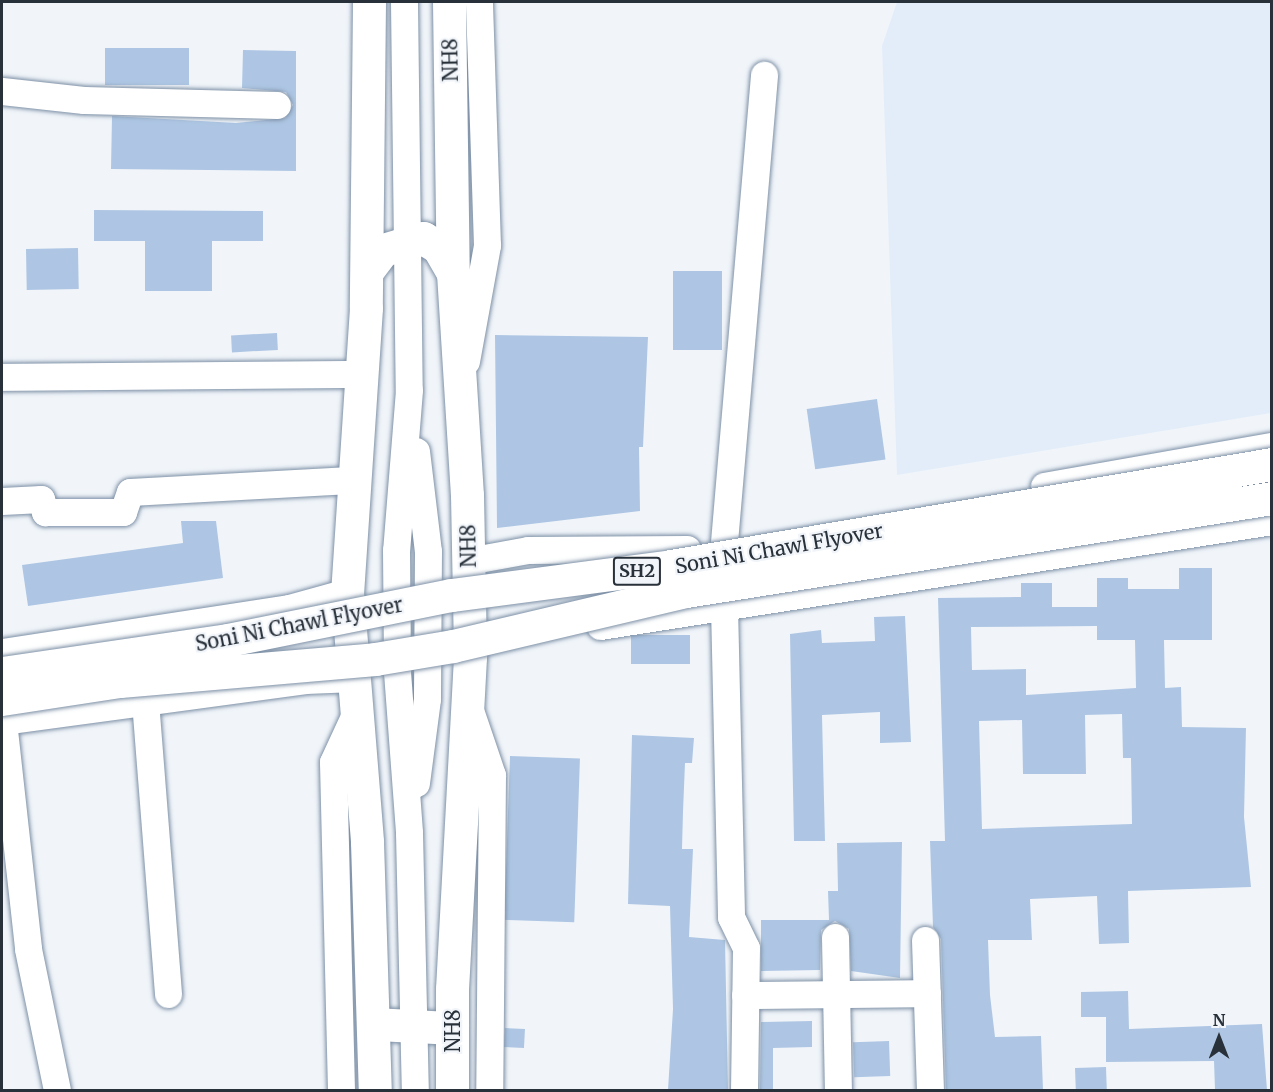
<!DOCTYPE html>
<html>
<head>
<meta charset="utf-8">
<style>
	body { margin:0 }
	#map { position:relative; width:1273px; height:1092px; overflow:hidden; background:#f1f5fa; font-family:Merriweather,serif }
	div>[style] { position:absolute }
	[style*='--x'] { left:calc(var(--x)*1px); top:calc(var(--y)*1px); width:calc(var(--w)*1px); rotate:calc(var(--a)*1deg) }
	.built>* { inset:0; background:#e3edf9 }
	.building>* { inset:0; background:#aec6e3; transform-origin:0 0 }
	.roads { filter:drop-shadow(0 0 2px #7d90a6) drop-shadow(0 0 2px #7d90a6) }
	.minor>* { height:27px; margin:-13.5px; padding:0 13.5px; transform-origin:13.5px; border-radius:13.5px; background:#fff }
	.major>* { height:33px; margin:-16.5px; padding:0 16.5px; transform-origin:16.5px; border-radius:16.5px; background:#fff }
	.bridges { filter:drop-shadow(0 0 2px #7d90a6) drop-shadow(0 0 2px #7d90a6) }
	.major-bridge>* { height:33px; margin:-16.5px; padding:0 16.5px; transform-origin:16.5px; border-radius:16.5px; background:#fff }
	span { translate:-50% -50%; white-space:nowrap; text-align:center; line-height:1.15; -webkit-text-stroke:4.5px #f1f5fa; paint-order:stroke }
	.shield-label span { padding:2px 4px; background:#f1f5fa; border:2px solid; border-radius:4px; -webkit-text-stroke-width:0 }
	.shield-label { font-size:18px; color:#283039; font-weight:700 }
	.street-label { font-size:20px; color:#283039 }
	.frame { position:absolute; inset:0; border:3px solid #283039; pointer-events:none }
	.north { position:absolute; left:1189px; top:1008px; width:60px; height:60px; -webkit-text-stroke:4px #f1f5fa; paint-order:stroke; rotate:0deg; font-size:16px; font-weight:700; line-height:24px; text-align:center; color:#283039 }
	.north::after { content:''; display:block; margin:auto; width:21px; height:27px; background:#283039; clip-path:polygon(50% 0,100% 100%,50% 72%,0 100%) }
</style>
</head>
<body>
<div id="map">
	<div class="built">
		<div style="clip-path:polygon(897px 2px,1271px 2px,1271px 413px,897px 475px,882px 46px)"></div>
	</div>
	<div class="building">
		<div style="left:105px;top:48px;width:84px;height:37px"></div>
		<div style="clip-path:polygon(243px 50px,296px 51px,296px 171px,111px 169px,112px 116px,236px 123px,285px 118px,293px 105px,286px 92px,242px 88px)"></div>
		<div style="clip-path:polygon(94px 210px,263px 211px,263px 241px,212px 241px,212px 291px,145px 291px,145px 241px,94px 241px)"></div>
		<div style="left:78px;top:248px;width:41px;height:52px;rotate:89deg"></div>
		<div style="left:673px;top:271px;width:49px;height:79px"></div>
		<div style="left:277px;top:333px;width:17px;height:46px;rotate:87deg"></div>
		<div style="clip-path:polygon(495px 335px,648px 337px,643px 447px,639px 447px,640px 511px,497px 528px)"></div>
		<div style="left:877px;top:399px;width:61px;height:71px;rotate:82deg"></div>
		<div style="clip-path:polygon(181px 521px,216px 521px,223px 578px,28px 606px,22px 565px,183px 543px)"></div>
		<div style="clip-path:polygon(evenodd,1179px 568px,1212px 568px,1212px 640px,1164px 640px,1165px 688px,1181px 687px,1182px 727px,1246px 728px,1244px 817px,1251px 887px,1128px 891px,1129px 943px,1099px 944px,1097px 896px,1030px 899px,1032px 940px,988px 940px,990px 995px,995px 1037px,1041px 1036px,1043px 1090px,946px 1090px,941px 939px,933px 927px,930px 841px,945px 841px,938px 598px,1021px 597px,1021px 583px,1052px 583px,1052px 607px,1097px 607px,1097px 578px,1128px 578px,1128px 589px,1179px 589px,1179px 568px,1097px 626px,1097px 640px,1135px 640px,1136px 688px,1026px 695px,1026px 669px,972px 670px,971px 627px,1097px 626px,1179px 568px,1122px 714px,1123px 758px,1131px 758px,1132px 824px,982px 829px,979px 721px,1022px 720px,1023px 774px,1086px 774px,1085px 715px,1122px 714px)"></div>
		<div style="clip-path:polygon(905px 616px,911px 742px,880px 743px,880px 712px,822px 715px,825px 841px,794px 841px,790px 634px,821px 630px,822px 643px,875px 641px,874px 617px)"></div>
		<div style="left:690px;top:635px;width:29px;height:59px;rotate:90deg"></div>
		<div style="clip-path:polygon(632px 735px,694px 738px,692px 763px,685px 763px,683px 812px,682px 849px,693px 849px,689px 937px,725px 940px,728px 1090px,668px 1090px,673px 1009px,670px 906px,628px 904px)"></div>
		<div style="left:510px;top:756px;width:70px;height:164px;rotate:2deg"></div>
		<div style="clip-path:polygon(902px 842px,900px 978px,851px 971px,849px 929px,835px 921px,821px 930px,820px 970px,761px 971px,761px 920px,829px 920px,828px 891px,838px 891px,837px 843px)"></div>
		<div style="clip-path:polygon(1128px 991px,1129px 1029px,1262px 1024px,1267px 1090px,1215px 1090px,1214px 1061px,1106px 1062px,1106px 1017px,1081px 1017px,1081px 992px)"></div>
		<div style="clip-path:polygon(812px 1021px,812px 1047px,773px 1048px,773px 1090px,760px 1090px,761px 1022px)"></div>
		<div style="left:505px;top:1028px;width:20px;height:19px;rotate:3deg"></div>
		<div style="left:889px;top:1041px;width:35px;height:36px;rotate:88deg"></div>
		<div style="left:1106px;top:1067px;width:23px;height:31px;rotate:88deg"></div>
	</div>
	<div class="roads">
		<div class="minor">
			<div style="--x:404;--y:2;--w:388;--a:89.3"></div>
			<div style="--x:409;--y:390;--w:161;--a:94.6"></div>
			<div style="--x:396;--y:550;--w:122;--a:89.5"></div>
			<div style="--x:397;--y:672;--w:161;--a:85.7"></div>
			<div style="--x:409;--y:833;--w:257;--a:88.7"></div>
			<div style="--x:2;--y:91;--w:82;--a:6.3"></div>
			<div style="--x:84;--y:100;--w:193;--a:1.5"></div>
			<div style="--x:466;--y:361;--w:118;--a:-79.7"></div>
			<div style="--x:487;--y:245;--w:243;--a:-91.9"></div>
			<div style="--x:2;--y:377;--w:360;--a:-0.5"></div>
			<div style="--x:416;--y:451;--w:101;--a:83.2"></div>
			<div style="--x:428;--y:551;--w:148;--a:90.4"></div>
			<div style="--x:427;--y:699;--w:85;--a:97.5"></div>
			<div style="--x:1044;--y:486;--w:231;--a:-10"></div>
			<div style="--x:2;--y:501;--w:39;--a:-3"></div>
			<div style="--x:41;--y:499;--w:14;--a:73"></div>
			<div style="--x:45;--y:512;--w:78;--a:0"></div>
			<div style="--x:123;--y:512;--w:21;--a:-71"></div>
			<div style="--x:130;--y:492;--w:225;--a:-3.1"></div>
			<div style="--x:724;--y:542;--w:469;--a:-85.1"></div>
			<div style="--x:468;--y:561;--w:61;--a:-10.4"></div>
			<div style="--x:528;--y:550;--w:159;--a:-0.4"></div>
			<div style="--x:724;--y:606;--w:311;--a:88.7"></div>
			<div style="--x:731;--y:917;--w:34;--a:64"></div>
			<div style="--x:746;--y:948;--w:142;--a:90.8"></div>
			<div style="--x:600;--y:626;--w:680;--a:-8.88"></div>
			<div style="--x:2;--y:652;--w:290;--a:-8.7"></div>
			<div style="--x:289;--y:608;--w:60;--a:-15.4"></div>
			<div style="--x:145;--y:701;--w:294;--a:85.5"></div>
			<div style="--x:470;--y:710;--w:69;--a:71.3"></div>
			<div style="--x:492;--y:775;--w:315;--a:90.5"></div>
			<div style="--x:2;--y:721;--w:306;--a:-7.7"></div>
			<div style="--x:305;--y:680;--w:50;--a:-2.3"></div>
			<div style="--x:3;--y:721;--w:229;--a:83.7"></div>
			<div style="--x:28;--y:949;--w:144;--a:78.4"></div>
			<div style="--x:835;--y:937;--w:153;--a:88.9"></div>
			<div style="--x:925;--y:940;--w:150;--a:88.1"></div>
			<div style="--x:745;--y:995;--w:182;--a:-0.6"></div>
			<div style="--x:341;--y:1090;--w:328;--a:-91.4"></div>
			<div style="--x:333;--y:762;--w:55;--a:-65.3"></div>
		</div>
		<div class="major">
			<div style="--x:369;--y:2;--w:306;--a:90.6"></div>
			<div style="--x:366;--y:308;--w:285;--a:93.8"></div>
			<div style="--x:347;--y:592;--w:251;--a:85.4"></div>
			<div style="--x:367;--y:842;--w:248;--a:88.2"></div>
			<div style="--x:449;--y:2;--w:271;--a:89.2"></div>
			<div style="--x:453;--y:273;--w:222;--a:86.4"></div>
			<div style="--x:467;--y:495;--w:162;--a:88.9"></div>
			<div style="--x:470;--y:657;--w:332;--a:93.1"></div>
			<div style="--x:452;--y:989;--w:101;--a:90"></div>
			<div style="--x:367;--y:271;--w:26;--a:-53"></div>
			<div style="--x:383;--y:250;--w:42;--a:-16.7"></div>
			<div style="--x:423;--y:238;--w:17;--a:31"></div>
			<div style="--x:438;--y:247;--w:30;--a:60"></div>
			<div style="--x:375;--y:1024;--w:77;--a:3"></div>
		</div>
	</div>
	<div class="bridges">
		<div class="major-bridge">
			<div style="--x:2;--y:673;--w:228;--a:-8.3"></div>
			<div style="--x:228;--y:640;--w:228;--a:-11.4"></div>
			<div style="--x:452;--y:595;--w:221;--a:-7.5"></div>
			<div style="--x:671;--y:566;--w:610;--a:-9.63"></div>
			<div style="--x:2;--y:699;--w:119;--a:-8.7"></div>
			<div style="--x:120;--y:681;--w:256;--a:-4.9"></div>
			<div style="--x:375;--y:659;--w:79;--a:-9.5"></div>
			<div style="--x:453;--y:646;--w:239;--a:-13.3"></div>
			<div style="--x:686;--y:591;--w:593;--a:-9.02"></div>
		</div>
	</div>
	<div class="shield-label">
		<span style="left:637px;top:571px">SH2</span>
	</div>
	<div class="street-label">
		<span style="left:450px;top:60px;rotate:-91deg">NH8</span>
		<span style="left:468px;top:546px;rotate:-91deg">NH8</span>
		<span style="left:779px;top:548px;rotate:-10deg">Soni Ni Chawl Flyover</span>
		<span style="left:299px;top:624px;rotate:-11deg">Soni Ni Chawl Flyover</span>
		<span style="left:452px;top:1031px;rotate:-90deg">NH8</span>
	</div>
	<div class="frame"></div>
	<div class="north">N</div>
</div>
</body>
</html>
